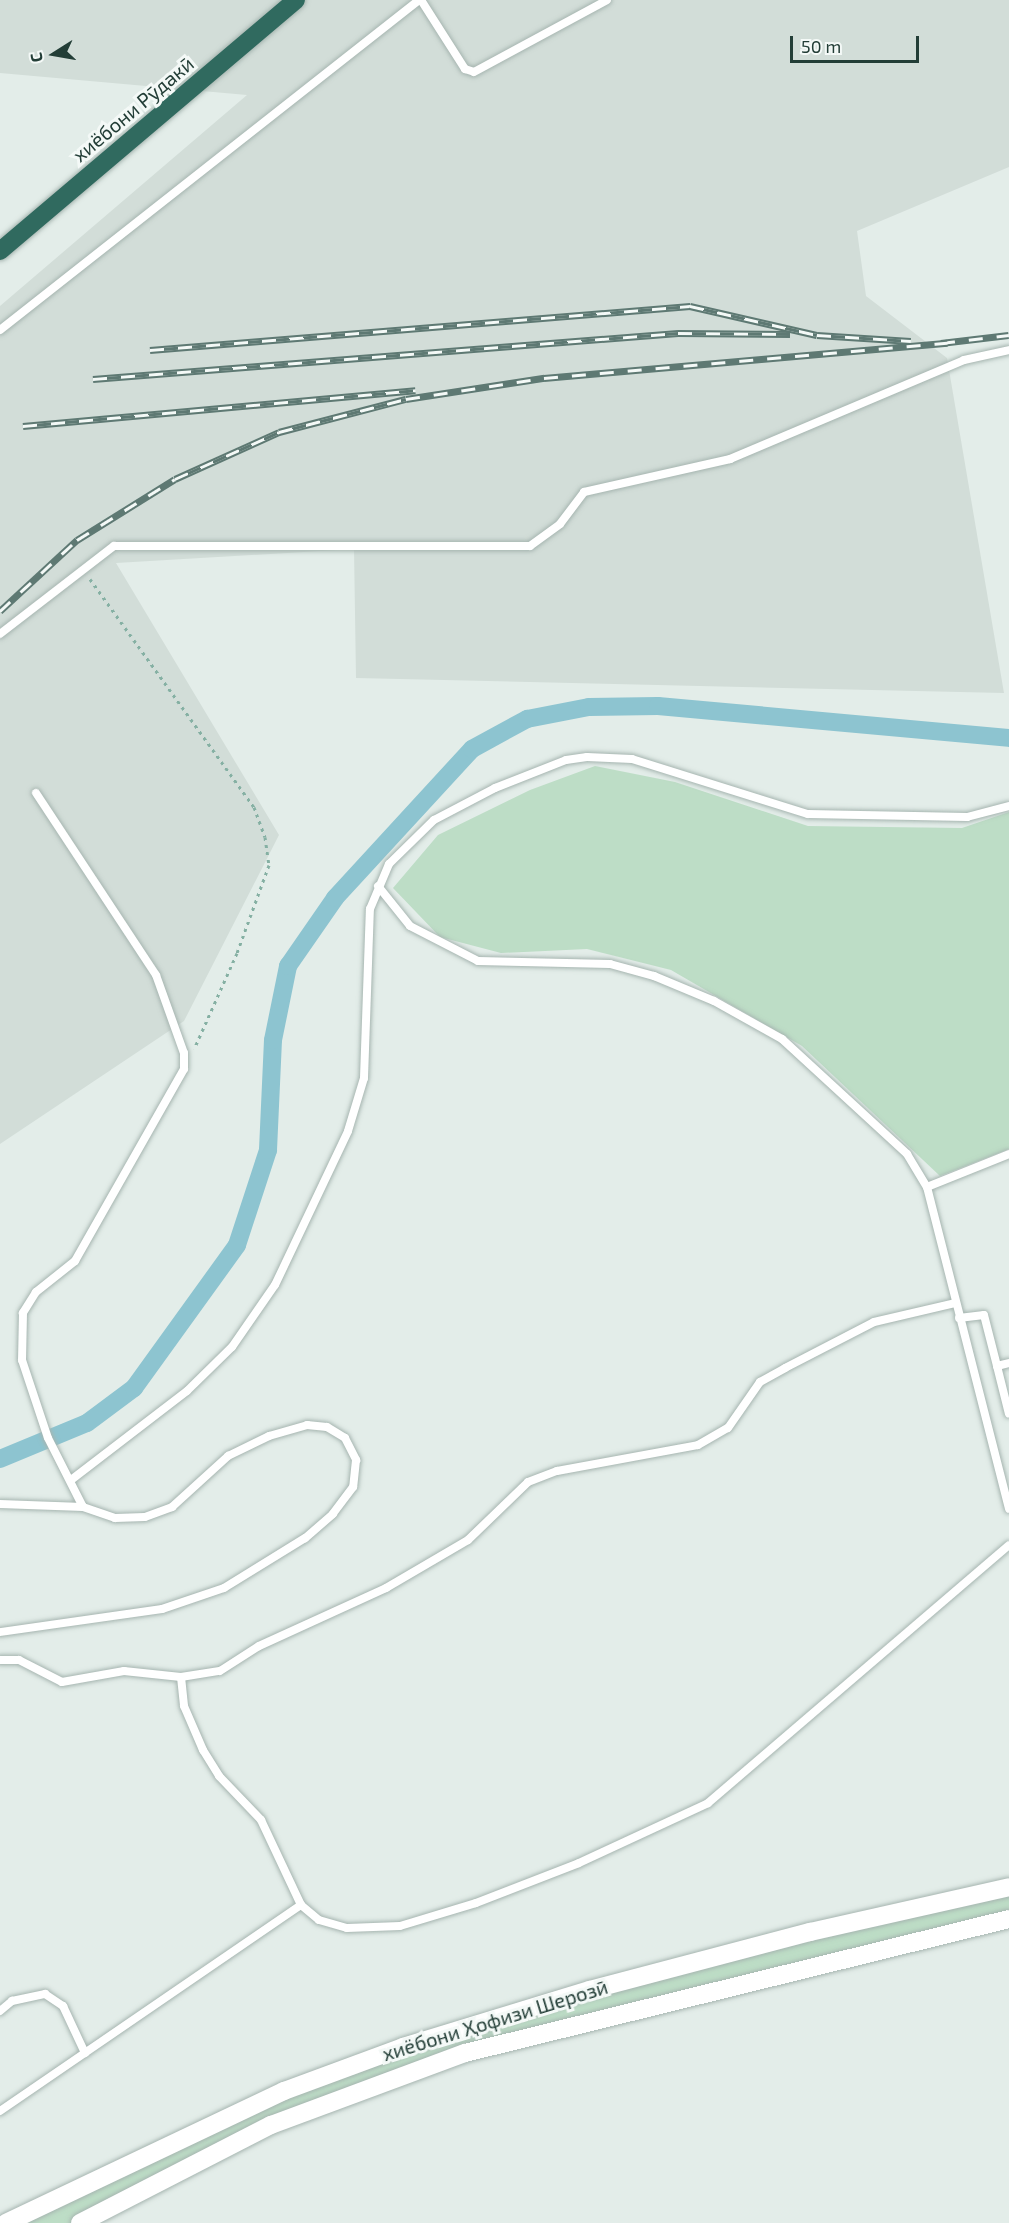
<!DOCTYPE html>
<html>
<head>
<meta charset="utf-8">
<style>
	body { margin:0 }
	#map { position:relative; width:1009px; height:2223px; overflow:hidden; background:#e3ede9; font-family:"Exo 2",sans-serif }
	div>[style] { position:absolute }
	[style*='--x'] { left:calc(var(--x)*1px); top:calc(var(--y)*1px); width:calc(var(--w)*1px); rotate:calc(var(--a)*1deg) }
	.built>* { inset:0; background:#d2ddd8 }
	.green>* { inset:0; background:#bdddc6 }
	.canal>* { height:18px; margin:-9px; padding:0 9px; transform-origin:9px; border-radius:9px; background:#8dc4d0 }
	.path>* { height:3px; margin-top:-1.5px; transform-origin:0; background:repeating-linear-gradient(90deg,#85b0a3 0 3px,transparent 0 7.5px) }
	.roads { filter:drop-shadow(0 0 2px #a6b5b0) drop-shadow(0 0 2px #a6b5b0) }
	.lane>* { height:8px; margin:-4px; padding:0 4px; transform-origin:4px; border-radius:4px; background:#fff }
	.secondary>* { height:18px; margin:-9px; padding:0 9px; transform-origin:9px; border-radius:9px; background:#fff }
	.highway>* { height:18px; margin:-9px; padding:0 9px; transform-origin:9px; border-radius:9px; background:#306a5f }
	.rail>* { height:7px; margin-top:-3.5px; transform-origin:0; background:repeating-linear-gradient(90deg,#f4f9f7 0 14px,#5e7973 0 28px); box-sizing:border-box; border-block:2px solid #5e7973 }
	span { translate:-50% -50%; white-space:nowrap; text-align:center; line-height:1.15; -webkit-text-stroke:6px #f4f9f7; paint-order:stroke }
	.street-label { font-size:20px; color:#233e37 }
	.north { position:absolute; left:24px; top:24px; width:60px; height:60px; -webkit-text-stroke:4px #f4f9f7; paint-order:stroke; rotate:259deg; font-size:16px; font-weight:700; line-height:24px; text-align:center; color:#233e37 }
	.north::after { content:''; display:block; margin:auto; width:21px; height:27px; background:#233e37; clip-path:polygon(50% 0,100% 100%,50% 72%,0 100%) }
	.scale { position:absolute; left:790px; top:36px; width:129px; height:27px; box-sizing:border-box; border:3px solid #233e37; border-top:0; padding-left:8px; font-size:18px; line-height:21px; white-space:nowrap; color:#233e37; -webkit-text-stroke:4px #f4f9f7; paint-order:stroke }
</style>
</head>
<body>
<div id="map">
	<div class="built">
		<div style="clip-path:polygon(0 0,1009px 0,1009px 167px,857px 231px,866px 296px,947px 358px,1004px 693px,356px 678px,354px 549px,116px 563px,279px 835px,184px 1021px,0 1144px,0 306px,247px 95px,0 73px)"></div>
	</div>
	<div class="green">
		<div style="clip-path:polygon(595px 766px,675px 782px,808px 826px,962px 828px,1009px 812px,1009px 1149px,940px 1176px,802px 1046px,671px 970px,587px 949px,501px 953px,440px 937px,393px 888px,438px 835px,530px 790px)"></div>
		<div style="clip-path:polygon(1009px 1892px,1009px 1919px,602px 2021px,419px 2075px,263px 2128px,79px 2223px,19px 2223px,288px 2093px,592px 1996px)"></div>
	</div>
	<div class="canal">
		<div style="--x:0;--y:1459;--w:94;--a:-22.5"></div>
		<div style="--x:87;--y:1423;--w:59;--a:-36.7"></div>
		<div style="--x:134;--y:1388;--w:176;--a:-54.2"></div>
		<div style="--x:237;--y:1245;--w:100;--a:-71.9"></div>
		<div style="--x:268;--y:1150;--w:110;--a:-87.4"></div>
		<div style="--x:273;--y:1040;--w:76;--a:-78.5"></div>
		<div style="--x:288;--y:966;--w:83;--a:-55.3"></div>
		<div style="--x:335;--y:898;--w:202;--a:-47.4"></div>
		<div style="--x:472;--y:749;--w:63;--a:-28.6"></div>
		<div style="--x:527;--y:719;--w:63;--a:-11"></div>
		<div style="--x:589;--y:707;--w:69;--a:-0.8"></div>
		<div style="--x:658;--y:706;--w:352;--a:5.2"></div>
	</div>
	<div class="path">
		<div style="--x:90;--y:579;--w:281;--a:54.3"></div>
		<div style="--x:254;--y:807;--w:32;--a:70"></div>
		<div style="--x:265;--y:837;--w:28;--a:82"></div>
		<div style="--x:269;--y:865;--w:94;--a:110"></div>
		<div style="--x:237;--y:953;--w:105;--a:114.1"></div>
	</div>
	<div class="roads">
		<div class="lane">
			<div style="--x:421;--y:0;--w:82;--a:57.5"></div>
			<div style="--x:465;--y:69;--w:9;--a:18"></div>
			<div style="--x:474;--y:72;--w:151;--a:-28.4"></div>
			<div style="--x:0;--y:330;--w:533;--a:-38.22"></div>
			<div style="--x:0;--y:634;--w:144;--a:-37.7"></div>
			<div style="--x:114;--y:546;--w:416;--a:0"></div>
			<div style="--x:530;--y:546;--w:37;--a:-36"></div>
			<div style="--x:560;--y:524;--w:40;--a:-53"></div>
			<div style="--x:584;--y:492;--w:150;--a:-12.7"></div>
			<div style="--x:730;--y:459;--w:254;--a:-22.9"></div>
			<div style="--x:964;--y:360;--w:46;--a:-12.5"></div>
			<div style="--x:36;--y:793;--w:218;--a:56.6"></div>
			<div style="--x:156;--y:975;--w:83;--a:70.3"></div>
			<div style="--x:184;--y:1053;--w:16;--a:90"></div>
			<div style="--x:184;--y:1069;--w:221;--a:119.6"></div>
			<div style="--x:75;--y:1261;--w:50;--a:141.5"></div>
			<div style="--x:36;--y:1292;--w:25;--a:122"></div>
			<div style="--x:23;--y:1313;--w:47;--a:91.2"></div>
			<div style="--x:22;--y:1360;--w:82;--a:71.6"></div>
			<div style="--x:48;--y:1438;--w:77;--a:63.1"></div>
			<div style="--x:378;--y:886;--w:51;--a:51.3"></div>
			<div style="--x:410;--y:926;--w:76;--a:27.2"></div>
			<div style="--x:478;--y:961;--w:132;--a:1.3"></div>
			<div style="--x:610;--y:964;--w:46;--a:15.3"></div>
			<div style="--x:654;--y:976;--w:65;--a:22.6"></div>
			<div style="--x:714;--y:1001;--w:78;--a:29.2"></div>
			<div style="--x:782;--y:1039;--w:170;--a:42.6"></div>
			<div style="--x:907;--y:1154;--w:39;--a:59"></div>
			<div style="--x:927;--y:1187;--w:332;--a:75.7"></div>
			<div style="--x:927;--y:1187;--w:88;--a:-21.9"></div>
			<div style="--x:959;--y:1318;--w:25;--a:-7"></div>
			<div style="--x:984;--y:1315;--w:53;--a:75.7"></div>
			<div style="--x:997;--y:1366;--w:12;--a:-14"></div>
			<div style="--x:997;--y:1366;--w:49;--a:76"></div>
			<div style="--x:71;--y:1480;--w:146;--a:-37.5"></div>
			<div style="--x:187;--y:1391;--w:63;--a:-44.4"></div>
			<div style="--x:232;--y:1347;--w:75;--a:-55.3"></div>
			<div style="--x:275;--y:1285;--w:170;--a:-64.6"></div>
			<div style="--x:348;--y:1131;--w:55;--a:-73.2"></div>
			<div style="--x:364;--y:1078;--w:169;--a:-88"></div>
			<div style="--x:370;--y:909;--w:49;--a:-67.1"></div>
			<div style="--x:389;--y:864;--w:63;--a:-44.4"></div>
			<div style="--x:434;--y:820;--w:69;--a:-27.7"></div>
			<div style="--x:495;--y:788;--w:76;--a:-21.5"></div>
			<div style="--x:566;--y:760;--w:21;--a:-8"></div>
			<div style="--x:587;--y:757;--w:45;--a:2.5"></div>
			<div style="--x:632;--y:759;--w:184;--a:17.4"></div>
			<div style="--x:808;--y:814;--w:159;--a:1.1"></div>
			<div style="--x:967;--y:817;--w:43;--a:-14.7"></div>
			<div style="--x:0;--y:1504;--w:83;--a:2.1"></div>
			<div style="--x:83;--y:1507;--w:34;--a:19"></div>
			<div style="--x:115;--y:1518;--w:30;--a:-2"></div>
			<div style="--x:145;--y:1517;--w:29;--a:-20"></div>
			<div style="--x:172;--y:1507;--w:76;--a:-42.3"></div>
			<div style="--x:228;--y:1456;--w:46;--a:-26"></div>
			<div style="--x:269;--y:1436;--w:40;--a:-16"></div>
			<div style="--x:307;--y:1425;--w:20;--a:6"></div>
			<div style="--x:327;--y:1427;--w:21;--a:31"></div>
			<div style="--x:345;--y:1438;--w:25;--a:63"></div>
			<div style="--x:356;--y:1460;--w:27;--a:96"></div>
			<div style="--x:353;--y:1487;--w:34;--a:127"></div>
			<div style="--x:333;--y:1514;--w:37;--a:139"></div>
			<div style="--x:305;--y:1538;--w:95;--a:148.3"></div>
			<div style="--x:224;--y:1588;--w:65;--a:161.3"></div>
			<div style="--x:162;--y:1609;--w:164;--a:171.9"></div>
			<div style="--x:0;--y:1660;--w:19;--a:0"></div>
			<div style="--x:19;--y:1660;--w:48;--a:27.1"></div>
			<div style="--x:62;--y:1682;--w:63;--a:-10.1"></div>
			<div style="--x:124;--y:1671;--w:57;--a:6"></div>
			<div style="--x:181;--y:1677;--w:39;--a:-9"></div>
			<div style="--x:220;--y:1671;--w:46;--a:-32.7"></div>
			<div style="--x:259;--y:1646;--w:140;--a:-24.5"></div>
			<div style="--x:386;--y:1588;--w:95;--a:-30.3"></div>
			<div style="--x:468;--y:1540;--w:83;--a:-44"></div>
			<div style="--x:528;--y:1482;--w:31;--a:-21"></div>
			<div style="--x:557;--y:1471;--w:143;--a:-10.4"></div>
			<div style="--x:698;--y:1445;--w:34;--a:-30"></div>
			<div style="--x:728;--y:1428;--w:56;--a:-55.2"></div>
			<div style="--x:760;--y:1382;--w:29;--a:-29"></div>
			<div style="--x:785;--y:1368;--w:100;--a:-27.3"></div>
			<div style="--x:874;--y:1322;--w:83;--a:-13.2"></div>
			<div style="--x:181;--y:1677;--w:29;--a:84"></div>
			<div style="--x:184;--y:1706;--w:48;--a:66.6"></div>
			<div style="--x:203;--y:1750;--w:31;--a:58"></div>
			<div style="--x:219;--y:1776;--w:61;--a:46.3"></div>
			<div style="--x:261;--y:1820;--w:94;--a:64.8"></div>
			<div style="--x:301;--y:1905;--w:23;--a:40"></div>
			<div style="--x:319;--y:1920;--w:29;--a:16"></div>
			<div style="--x:347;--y:1928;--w:53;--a:-2.2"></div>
			<div style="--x:400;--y:1926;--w:79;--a:-16.8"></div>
			<div style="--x:476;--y:1903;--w:110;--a:-21.2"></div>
			<div style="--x:579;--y:1863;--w:142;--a:-24.9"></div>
			<div style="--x:708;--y:1803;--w:396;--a:-40.6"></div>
			<div style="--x:0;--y:2011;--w:16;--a:-40"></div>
			<div style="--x:12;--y:2001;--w:34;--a:-12"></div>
			<div style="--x:45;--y:1994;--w:22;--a:34"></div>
			<div style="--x:63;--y:2006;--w:52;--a:64.9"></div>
			<div style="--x:0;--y:2111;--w:365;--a:-34.4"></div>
		</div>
		<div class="secondary">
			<div style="--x:6;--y:2223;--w:308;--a:-25.4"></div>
			<div style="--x:284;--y:2091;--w:127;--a:-20.3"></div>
			<div style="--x:403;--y:2047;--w:195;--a:-17"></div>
			<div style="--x:590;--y:1990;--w:228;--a:-14.8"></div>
			<div style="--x:810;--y:1932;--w:204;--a:-12.7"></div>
			<div style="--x:80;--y:2223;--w:215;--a:-27.2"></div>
			<div style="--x:271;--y:2125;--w:207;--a:-20.4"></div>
			<div style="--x:465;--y:2053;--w:560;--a:-13.84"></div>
		</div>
		<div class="highway">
			<div style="--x:0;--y:251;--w:388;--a:-40.3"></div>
		</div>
	</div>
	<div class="rail">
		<div style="--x:941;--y:343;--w:68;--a:-6.7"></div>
		<div style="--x:150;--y:350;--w:542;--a:-4.66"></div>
		<div style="--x:690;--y:306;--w:130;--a:12.9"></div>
		<div style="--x:817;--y:335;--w:94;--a:3.7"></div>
		<div style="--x:93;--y:379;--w:587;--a:-4.5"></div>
		<div style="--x:678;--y:333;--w:112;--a:0.5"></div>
		<div style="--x:23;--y:426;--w:394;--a:-5.2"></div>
		<div style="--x:0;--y:611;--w:105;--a:-42.7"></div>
		<div style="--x:77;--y:540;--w:115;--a:-31.9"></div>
		<div style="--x:175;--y:479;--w:114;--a:-24.3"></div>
		<div style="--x:279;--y:432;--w:131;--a:-14.6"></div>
		<div style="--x:406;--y:399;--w:140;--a:-8.7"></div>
		<div style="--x:544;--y:378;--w:405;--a:-5"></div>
	</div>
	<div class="street-label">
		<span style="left:133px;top:109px;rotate:-40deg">хиёбони Рӯдакӣ</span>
		<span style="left:495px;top:2020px;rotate:-17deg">хиёбони Ҳофизи Шерозӣ</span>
	</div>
	<div class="north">С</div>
	<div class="scale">50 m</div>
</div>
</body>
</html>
